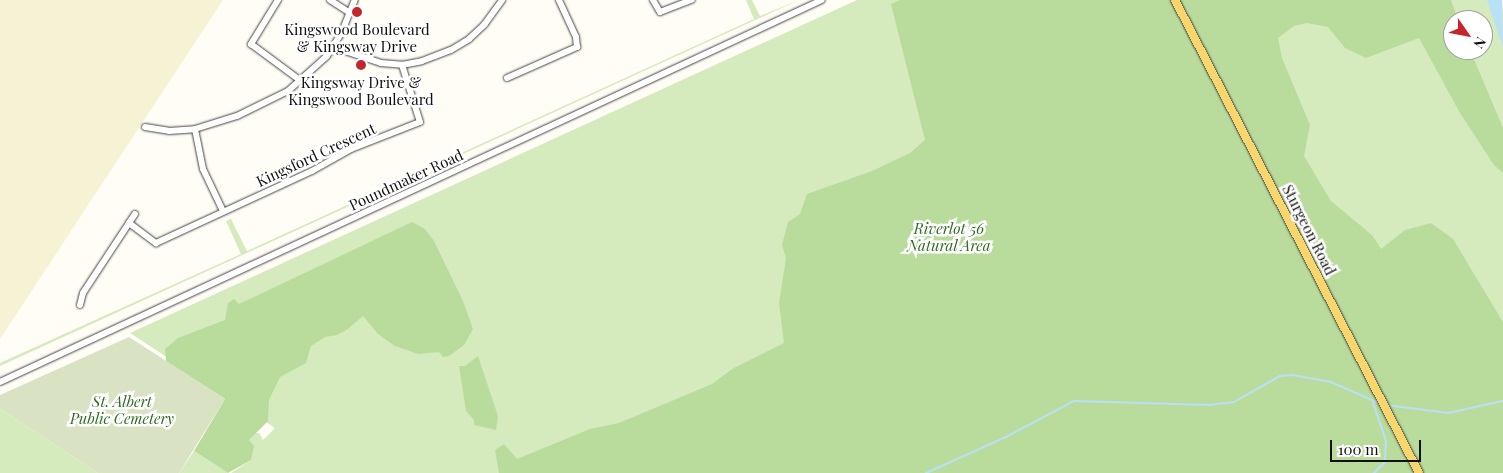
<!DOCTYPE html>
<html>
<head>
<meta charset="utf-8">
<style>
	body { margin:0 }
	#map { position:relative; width:1503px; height:473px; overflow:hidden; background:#fffdf5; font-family:"Playfair Display",serif }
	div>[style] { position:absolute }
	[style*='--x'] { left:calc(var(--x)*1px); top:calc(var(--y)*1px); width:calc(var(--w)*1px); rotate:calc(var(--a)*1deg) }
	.farmland>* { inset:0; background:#f6f3d4 }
	.green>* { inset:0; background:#d5ebbd }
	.forest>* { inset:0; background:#b9dc9c }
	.cemetery>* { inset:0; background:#d9e3c4 }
	.water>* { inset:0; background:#b9e0f7 }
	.stream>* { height:2px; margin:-1px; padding:0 1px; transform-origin:1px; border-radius:1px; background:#b9e0f7 }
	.roads { filter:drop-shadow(0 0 1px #444) drop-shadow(0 0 1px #444) }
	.minor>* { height:6px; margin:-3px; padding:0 3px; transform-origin:3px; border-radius:3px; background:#fff }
	.major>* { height:8px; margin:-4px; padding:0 4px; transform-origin:4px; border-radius:4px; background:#f9d66b }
	.dots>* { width:14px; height:14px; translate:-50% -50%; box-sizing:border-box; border:2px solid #fff; border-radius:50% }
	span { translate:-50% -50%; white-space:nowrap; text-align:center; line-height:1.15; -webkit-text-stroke:5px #fff; paint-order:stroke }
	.poi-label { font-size:15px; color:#111 }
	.street-label { font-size:15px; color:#111 }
	.park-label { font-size:15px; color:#2f6b1f; font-style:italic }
	.north { position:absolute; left:1443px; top:10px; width:50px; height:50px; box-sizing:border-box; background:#fff; border:1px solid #a0a0a0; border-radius:50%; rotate:123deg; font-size:14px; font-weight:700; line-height:20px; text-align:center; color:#111 }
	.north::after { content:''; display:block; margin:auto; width:18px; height:22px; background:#c4262e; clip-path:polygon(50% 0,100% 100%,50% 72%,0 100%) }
	.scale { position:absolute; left:1330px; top:440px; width:91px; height:22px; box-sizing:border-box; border:2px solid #111; border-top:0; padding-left:6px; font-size:15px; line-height:18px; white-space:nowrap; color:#111; -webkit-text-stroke:4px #fff; paint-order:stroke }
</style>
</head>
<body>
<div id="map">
	<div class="farmland">
		<div style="clip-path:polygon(0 0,223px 0,0 339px)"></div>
	</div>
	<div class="green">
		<div style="clip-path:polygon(746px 0,752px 0,760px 16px,799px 0,0 366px,0 363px,241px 254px,226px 221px,231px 219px,247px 251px,754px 19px)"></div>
		<div style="clip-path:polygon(857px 0,1159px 0,1403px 473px,231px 473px,251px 460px,248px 440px,254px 433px,259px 433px,263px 440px,275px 428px,130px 333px)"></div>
		<div style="clip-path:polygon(evenodd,1189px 0,1499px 0,1502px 13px,1503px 0,1503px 473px,1189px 0,1453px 20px,1483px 20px,1483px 50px,1453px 50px,1453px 20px)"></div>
		<div style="clip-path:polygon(0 409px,98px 473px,0 473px)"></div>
		<div style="clip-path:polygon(194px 451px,228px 473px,179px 473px)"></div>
	</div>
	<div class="forest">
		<div style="clip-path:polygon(900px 0,1451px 0,1458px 20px,1453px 20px,1453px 50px,1470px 50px,1503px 128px,1503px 173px,1494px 165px,1460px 113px,1419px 38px,1366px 58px,1345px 48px,1328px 27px,1307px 23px,1294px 26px,1278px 38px,1282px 58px,1310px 125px,1304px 156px,1331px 201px,1372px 235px,1381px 249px,1405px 230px,1431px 223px,1453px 239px,1503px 322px,1503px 473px,499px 473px,495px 450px,504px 444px,517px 459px,590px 429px,619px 423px,712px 384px,732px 369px,784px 343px,779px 303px,786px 258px,782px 245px,788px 222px,800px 214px,807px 194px,872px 171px,910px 153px,925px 140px,891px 4px)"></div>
		<div style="clip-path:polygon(412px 222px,425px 229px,434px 241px,463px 301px,473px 329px,464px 345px,449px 356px,443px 357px,439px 352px,418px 354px,395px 346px,378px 334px,363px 316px,348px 329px,337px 335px,325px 337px,311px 346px,306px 363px,280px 377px,269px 400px,268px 421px,249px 440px,254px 446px,251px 460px,228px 473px,194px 451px,225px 399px,166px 361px,165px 349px,178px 338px,225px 320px,228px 303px,234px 299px,239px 304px)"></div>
		<div style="clip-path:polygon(478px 356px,498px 416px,496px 430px,474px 425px,474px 420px,466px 411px,459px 366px,465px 366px)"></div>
	</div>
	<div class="cemetery">
		<div style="clip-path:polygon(129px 337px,225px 399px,179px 473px,98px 473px,0 409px,0 395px)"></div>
	</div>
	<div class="water">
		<div style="clip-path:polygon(1487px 0,1502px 0,1503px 47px)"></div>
	</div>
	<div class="stream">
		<div style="--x:1373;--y:403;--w:39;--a:71"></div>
		<div style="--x:1386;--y:440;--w:22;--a:93"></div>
		<div style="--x:1385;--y:462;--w:16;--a:135"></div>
		<div style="--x:1386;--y:405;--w:63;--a:7.4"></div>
		<div style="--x:1448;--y:413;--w:56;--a:-12.3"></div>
		<div style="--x:926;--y:473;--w:88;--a:-24.2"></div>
		<div style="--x:1006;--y:437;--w:77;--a:-27.9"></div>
		<div style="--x:1074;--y:401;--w:135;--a:1.7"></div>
		<div style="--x:1209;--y:405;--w:25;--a:-7"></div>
		<div style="--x:1234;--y:402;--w:53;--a:-29.5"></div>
		<div style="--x:1280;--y:376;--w:12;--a:-5"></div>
		<div style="--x:1292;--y:375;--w:40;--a:10"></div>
		<div style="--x:1331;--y:382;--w:55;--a:23.7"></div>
	</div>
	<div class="roads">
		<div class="minor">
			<div style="--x:278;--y:0;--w:52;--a:121.5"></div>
			<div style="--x:251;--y:44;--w:62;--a:36.5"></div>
			<div style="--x:330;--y:0;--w:24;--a:33"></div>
			<div style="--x:653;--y:0;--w:14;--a:60"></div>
			<div style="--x:660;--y:12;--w:34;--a:-21"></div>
			<div style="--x:333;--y:47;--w:51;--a:18.4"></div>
			<div style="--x:381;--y:63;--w:21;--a:5"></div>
			<div style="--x:402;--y:65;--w:20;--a:-11"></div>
			<div style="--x:422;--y:61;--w:31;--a:-21"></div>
			<div style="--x:451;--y:50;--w:21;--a:-31"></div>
			<div style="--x:469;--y:39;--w:21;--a:-43"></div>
			<div style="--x:484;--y:25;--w:31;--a:-54"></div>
			<div style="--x:507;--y:78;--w:77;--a:-23.9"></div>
			<div style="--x:577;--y:47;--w:10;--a:-96"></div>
			<div style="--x:576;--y:37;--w:41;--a:-114.7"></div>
			<div style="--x:145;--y:127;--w:24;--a:9"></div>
			<div style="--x:169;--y:131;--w:26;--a:-4"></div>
			<div style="--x:195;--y:129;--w:44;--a:-17.2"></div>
			<div style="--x:237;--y:116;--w:57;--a:-26.1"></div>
			<div style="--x:288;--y:91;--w:52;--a:-41.9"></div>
			<div style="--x:327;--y:56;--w:26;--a:-58"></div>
			<div style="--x:341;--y:34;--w:37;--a:-68"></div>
			<div style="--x:195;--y:129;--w:41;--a:78.7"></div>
			<div style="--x:203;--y:169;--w:47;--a:64.5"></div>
			<div style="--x:135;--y:214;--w:11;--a:124"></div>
			<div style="--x:129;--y:223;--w:34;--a:37"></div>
			<div style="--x:156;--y:243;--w:172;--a:-24.8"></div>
			<div style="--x:312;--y:171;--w:45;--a:-29.4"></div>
			<div style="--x:351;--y:149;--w:74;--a:-21.4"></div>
			<div style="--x:420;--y:122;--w:60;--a:-107.5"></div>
			<div style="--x:80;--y:305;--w:12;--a:-76"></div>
			<div style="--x:83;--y:293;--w:84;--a:-56.7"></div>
			<div style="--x:0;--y:382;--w:906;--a:-24.93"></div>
		</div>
		<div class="major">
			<div style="--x:1175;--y:0;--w:532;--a:62.71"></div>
		</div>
	</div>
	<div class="dots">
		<div style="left:357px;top:12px;background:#c4262e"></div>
		<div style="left:361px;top:65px;background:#c4262e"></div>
	</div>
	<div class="poi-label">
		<span style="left:357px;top:38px">Kingswood Boulevard<br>&amp; Kingsway Drive</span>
		<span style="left:361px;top:91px">Kingsway Drive &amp;<br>Kingswood Boulevard</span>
	</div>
	<div class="street-label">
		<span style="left:316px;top:155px;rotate:-25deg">Kingsford Crescent</span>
		<span style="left:406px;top:180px;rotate:-25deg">Poundmaker Road</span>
		<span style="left:1309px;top:230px;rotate:63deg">Sturgeon Road</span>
	</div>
	<div class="park-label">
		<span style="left:949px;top:237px">Riverlot 56<br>Natural Area</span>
		<span style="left:122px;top:410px">St. Albert<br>Public Cemetery</span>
	</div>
	<div class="north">N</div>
	<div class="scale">100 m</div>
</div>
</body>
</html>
